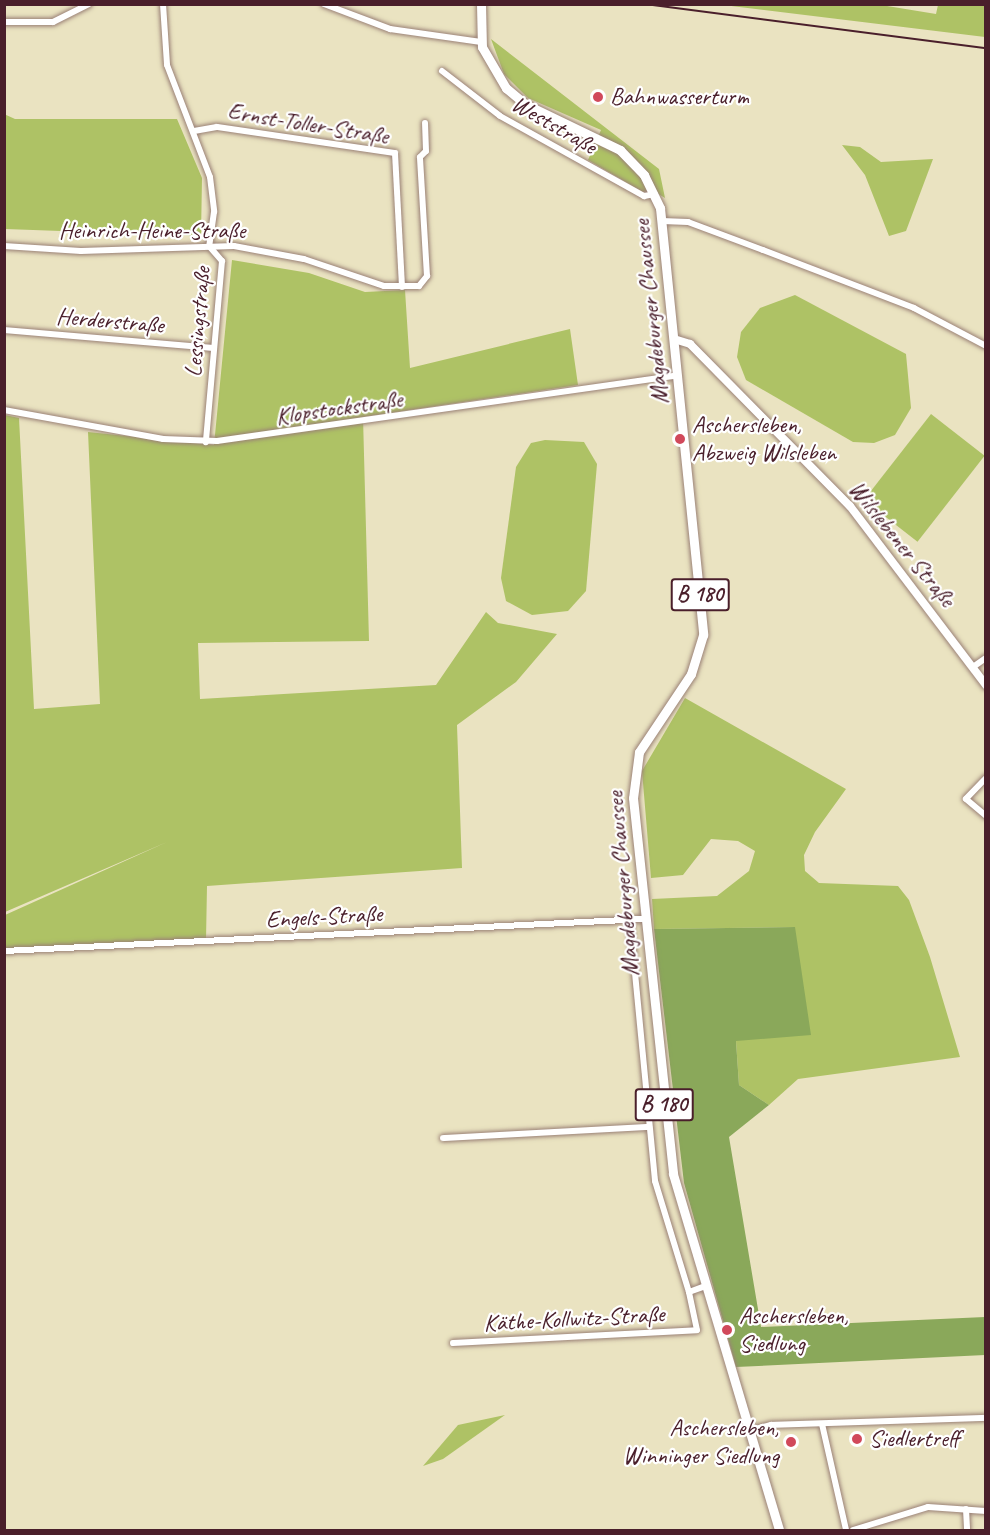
<!DOCTYPE html>
<html>
<head>
<meta charset="utf-8">
<style>
	body { margin:0 }
	#map { position:relative; width:990px; height:1535px; overflow:hidden; background:#eae3c1; font-family:Caveat,sans-serif }
	div>[style] { position:absolute }
	[style*='--x'] { left:calc(var(--x)*1px); top:calc(var(--y)*1px); width:calc(var(--w)*1px); rotate:calc(var(--a)*1deg) }
	.green>* { inset:0; background:#aec265; transform-origin:0 0 }
	.forest>* { inset:0; background:#8aa85a }
	.roads { filter:drop-shadow(0 0 2px #9a8176) drop-shadow(0 0 2px #9a8176) }
	.minor>* { height:6px; margin:-3px; padding:0 3px; transform-origin:3px; border-radius:3px; background:#fff }
	.tertiary>* { height:8px; margin:-4px; padding:0 4px; transform-origin:4px; border-radius:4px; background:#fff }
	.primary>* { height:9px; margin:-4.5px; padding:0 4.5px; transform-origin:4.5px; border-radius:4.5px; background:#fff }
	.rail>* { height:2px; margin:-1px; padding:0 1px; transform-origin:1px; border-radius:1px; background:#4a1f2b }
	.dots>* { width:16px; height:16px; translate:-50% -50%; box-sizing:border-box; border:3px solid #fff; border-radius:50% }
	span { translate:-50% -50%; white-space:nowrap; text-align:center; line-height:1.15; -webkit-text-stroke:4.5px #fff; paint-order:stroke }
	.shield-label span { padding:2px 4px; background:#fff; border:2px solid; border-radius:4px; -webkit-text-stroke-width:0 }
	.shield-label { font-size:22px; color:#4a1f2b; font-weight:700 }
	.poi-label { font-size:24px; color:#4a1f2b }
	.left { translate:0 -50%; text-align:left }
	.right { translate:-100% -50%; text-align:right }
	.street-label { font-size:24px; color:#4a1f2b }
	.frame { position:absolute; inset:0; border:6px solid #4a1f2b; pointer-events:none }
</style>
</head>
<body>
<div id="map">
	<div class="green">
		<div style="clip-path:polygon(723px 5px,881px 5px,936px 14px,938px 5px,985px 5px,985px 37px)"></div>
		<div style="clip-path:polygon(491px 39px,659px 169px,665px 198px,650px 189px,643px 192px,588px 160px,601px 130px,528px 98px,504px 74px)"></div>
		<div style="clip-path:polygon(4px 114px,15px 119px,177px 119px,202px 178px,201px 236px,5px 229px)"></div>
		<div style="clip-path:polygon(842px 145px,860px 147px,881px 162px,933px 159px,906px 231px,889px 236px,865px 175px)"></div>
		<div style="clip-path:polygon(232px 260px,309px 273px,365px 292px,405px 290px,410px 368px,570px 329px,578px 385px,363px 417px,369px 641px,198px 643px,200px 699px,436px 685px,486px 612px,498px 623px,557px 634px,516px 682px,457px 725px,462px 868px,207px 886px,206px 940px,5px 951px,5px 915px,167px 842px,5px 912px,5px 415px,19px 418px,34px 709px,100px 704px,88px 432px,214px 445px)"></div>
		<div style="clip-path:polygon(795px 295px,906px 354px,911px 408px,895px 435px,874px 443px,853px 442px,746px 380px,737px 357px,741px 332px,760px 308px)"></div>
		<div style="left:931px;top:414px;width:68px;height:109px;rotate:38deg"></div>
		<div style="clip-path:polygon(545px 440px,584px 442px,597px 464px,586px 591px,568px 611px,532px 615px,506px 601px,501px 578px,516px 467px,531px 443px)"></div>
		<div style="clip-path:polygon(685px 698px,846px 789px,815px 832px,804px 855px,805px 871px,819px 883px,898px 886px,909px 900px,930px 957px,960px 1057px,798px 1079px,769px 1105px,739px 1085px,736px 1041px,795px 927px,654px 929px,652px 899px,717px 896px,749px 871px,755px 851px,738px 841px,711px 839px,683px 875px,651px 878px,642px 771px)"></div>
		<div style="clip-path:polygon(505px 1415px,443px 1459px,423px 1466px,458px 1425px)"></div>
	</div>
	<div class="forest">
		<div style="clip-path:polygon(795px 927px,811px 1035px,736px 1041px,739px 1085px,769px 1105px,729px 1137px,761px 1327px,985px 1317px,985px 1355px,736px 1367px,684px 1183px,654px 929px)"></div>
	</div>
	<div class="roads">
		<div class="minor">
			<div style="--x:163;--y:4;--w:61;--a:86.2"></div>
			<div style="--x:167;--y:65;--w:120;--a:69"></div>
			<div style="--x:210;--y:177;--w:35;--a:83"></div>
			<div style="--x:214;--y:212;--w:34;--a:98"></div>
			<div style="--x:209;--y:246;--w:20;--a:49"></div>
			<div style="--x:222;--y:261;--w:182;--a:95.1"></div>
			<div style="--x:324;--y:4;--w:71;--a:20.7"></div>
			<div style="--x:390;--y:29;--w:92;--a:8.1"></div>
			<div style="--x:4;--y:22;--w:49;--a:0"></div>
			<div style="--x:53;--y:22;--w:40;--a:-26.6"></div>
			<div style="--x:442;--y:71;--w:73;--a:37.8"></div>
			<div style="--x:500;--y:116;--w:165;--a:29.1"></div>
			<div style="--x:644;--y:196;--w:11;--a:-10"></div>
			<div style="--x:194;--y:131;--w:23;--a:-10"></div>
			<div style="--x:217;--y:127;--w:180;--a:8.3"></div>
			<div style="--x:395;--y:153;--w:134;--a:87"></div>
			<div style="--x:662;--y:221;--w:26;--a:2"></div>
			<div style="--x:688;--y:222;--w:80;--a:20.5"></div>
			<div style="--x:763;--y:250;--w:162;--a:21"></div>
			<div style="--x:914;--y:308;--w:81;--a:27.8"></div>
			<div style="--x:4;--y:246;--w:77;--a:3.7"></div>
			<div style="--x:81;--y:251;--w:153;--a:-1.9"></div>
			<div style="--x:234;--y:246;--w:71;--a:10.5"></div>
			<div style="--x:304;--y:259;--w:84;--a:18.6"></div>
			<div style="--x:384;--y:286;--w:35;--a:0"></div>
			<div style="--x:419;--y:286;--w:13;--a:-51"></div>
			<div style="--x:427;--y:276;--w:119;--a:-93.4"></div>
			<div style="--x:420;--y:157;--w:8;--a:-45"></div>
			<div style="--x:426;--y:151;--w:28;--a:-92"></div>
			<div style="--x:4;--y:330;--w:210;--a:4.9"></div>
			<div style="--x:4;--y:410;--w:162;--a:10.3"></div>
			<div style="--x:163;--y:439;--w:54;--a:2.1"></div>
			<div style="--x:217;--y:441;--w:466;--a:-8.1"></div>
			<div style="--x:973;--y:667;--w:16;--a:-35"></div>
			<div style="--x:986;--y:778;--w:29;--a:134"></div>
			<div style="--x:966;--y:799;--w:26;--a:40"></div>
			<div style="--x:630;--y:921;--w:261;--a:84.5"></div>
			<div style="--x:655;--y:1181;--w:116;--a:73"></div>
			<div style="--x:689;--y:1292;--w:15;--a:-20"></div>
			<div style="--x:4;--y:951;--w:642;--a:-2.86"></div>
			<div style="--x:443;--y:1138;--w:205;--a:-3.1"></div>
			<div style="--x:453;--y:1343;--w:244;--a:-3"></div>
			<div style="--x:697;--y:1330;--w:39;--a:-102"></div>
			<div style="--x:822;--y:1424;--w:109;--a:77.2"></div>
			<div style="--x:748;--y:1431;--w:24;--a:-15"></div>
			<div style="--x:771;--y:1425;--w:215;--a:-1.9"></div>
			<div style="--x:966;--y:1509;--w:21;--a:87"></div>
			<div style="--x:853;--y:1530;--w:78;--a:-17"></div>
			<div style="--x:928;--y:1507;--w:58;--a:3.9"></div>
		</div>
		<div class="tertiary">
			<div style="--x:674;--y:339;--w:17;--a:17"></div>
			<div style="--x:690;--y:344;--w:228;--a:45.4"></div>
			<div style="--x:850;--y:506;--w:225;--a:52.8"></div>
		</div>
		<div class="primary">
			<div style="--x:481;--y:4;--w:43;--a:88.7"></div>
			<div style="--x:482;--y:47;--w:48;--a:59.7"></div>
			<div style="--x:506;--y:88;--w:25;--a:40"></div>
			<div style="--x:525;--y:104;--w:106;--a:25.8"></div>
			<div style="--x:620;--y:150;--w:35;--a:46"></div>
			<div style="--x:644;--y:175;--w:37;--a:64"></div>
			<div style="--x:660;--y:208;--w:429;--a:84.2"></div>
			<div style="--x:703;--y:635;--w:41;--a:107.1"></div>
			<div style="--x:691;--y:674;--w:94;--a:123.7"></div>
			<div style="--x:639;--y:752;--w:46;--a:97.4"></div>
			<div style="--x:633;--y:798;--w:378;--a:83.9"></div>
			<div style="--x:673;--y:1174;--w:371;--a:73.4"></div>
		</div>
	</div>
	<div class="rail">
		<div style="--x:645;--y:4;--w:344;--a:7.4"></div>
	</div>
	<div class="dots">
		<div style="left:598px;top:97px;background:#d1495b"></div>
		<div style="left:680px;top:439px;background:#d1495b"></div>
		<div style="left:727px;top:1330px;background:#d1495b"></div>
		<div style="left:857px;top:1439px;background:#d1495b"></div>
		<div style="left:791px;top:1442px;background:#d1495b"></div>
	</div>
	<div class="shield-label">
		<span style="left:700px;top:595px">B 180</span>
		<span style="left:664px;top:1105px">B 180</span>
	</div>
	<div class="poi-label">
		<span class="left" style="left:610px;top:97px">Bahnwasserturm</span>
		<span class="left" style="left:692px;top:439px">Aschersleben,<br>Abzweig Wilsleben</span>
		<span class="left" style="left:739px;top:1330px">Aschersleben,<br>Siedlung</span>
		<span class="right" style="left:779px;top:1442px">Aschersleben,<br>Winninger Siedlung</span>
		<span class="left" style="left:869px;top:1439px">Siedlertreff</span>
	</div>
	<div class="street-label">
		<span style="left:308px;top:124px;rotate:9deg">Ernst-Toller-Straße</span>
		<span style="left:554px;top:125px;rotate:30deg">Weststraße</span>
		<span style="left:152px;top:231px">Heinrich-Heine-Straße</span>
		<span style="left:651px;top:312px;rotate:-96deg">Magdeburger Chaussee</span>
		<span style="left:110px;top:321px;rotate:5deg">Herderstraße</span>
		<span style="left:198px;top:322px;rotate:-85deg">Lessingstraße</span>
		<span style="left:339px;top:408px;rotate:-8deg">Klopstockstraße</span>
		<span style="left:902px;top:544px;rotate:51deg">Wilslebener Straße</span>
		<span style="left:623px;top:884px;rotate:-95deg">Magdeburger Chaussee</span>
		<span style="left:324px;top:917px;rotate:-3deg">Engels-Straße</span>
		<span style="left:574px;top:1319px;rotate:-3deg">Käthe-Kollwitz-Straße</span>
	</div>
	<div class="frame"></div>
</div>
</body>
</html>
